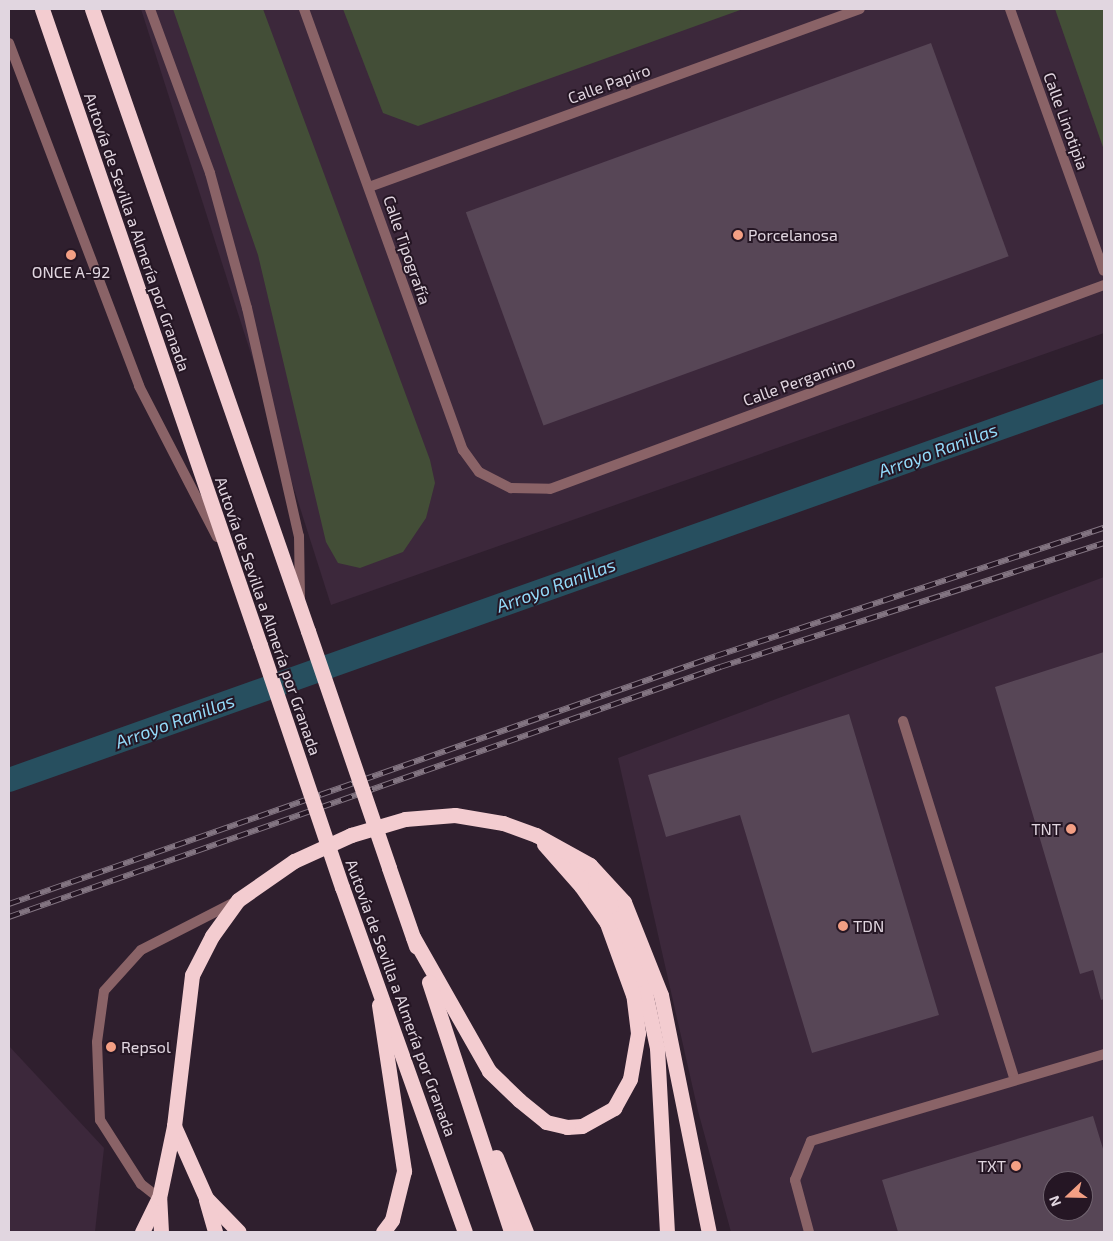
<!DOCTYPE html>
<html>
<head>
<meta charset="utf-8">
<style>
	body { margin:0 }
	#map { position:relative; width:1113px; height:1241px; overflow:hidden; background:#2f1f2e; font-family:"Exo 2",sans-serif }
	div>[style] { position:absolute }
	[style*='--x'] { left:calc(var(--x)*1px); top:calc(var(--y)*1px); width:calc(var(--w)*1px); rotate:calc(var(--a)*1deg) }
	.built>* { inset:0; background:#3c283b }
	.green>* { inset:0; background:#434e37 }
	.canal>* { height:24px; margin:-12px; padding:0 12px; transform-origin:12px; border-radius:12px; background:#274f5f }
	.building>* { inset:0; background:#574656; transform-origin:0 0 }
	.lane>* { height:10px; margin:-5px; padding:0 5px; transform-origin:5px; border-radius:5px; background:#8a6367 }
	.street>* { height:10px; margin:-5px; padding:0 5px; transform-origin:5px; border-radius:5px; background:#8a6367 }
	.highway>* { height:15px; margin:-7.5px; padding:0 7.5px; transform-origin:7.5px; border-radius:7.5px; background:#f3ccd0 }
	.rail>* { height:5.5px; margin-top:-2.75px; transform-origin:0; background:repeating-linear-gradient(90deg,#251624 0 11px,#837582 0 22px); box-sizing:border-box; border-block:1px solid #837582 }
	.highway-bridge>* { height:15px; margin:-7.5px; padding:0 7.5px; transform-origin:7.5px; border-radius:7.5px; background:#f3ccd0 }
	.dots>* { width:14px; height:14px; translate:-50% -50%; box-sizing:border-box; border:2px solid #251624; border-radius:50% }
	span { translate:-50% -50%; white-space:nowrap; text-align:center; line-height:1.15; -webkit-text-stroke:4px #251624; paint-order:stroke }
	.street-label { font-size:16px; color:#e1d6e0 }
	.poi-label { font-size:16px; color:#e1d6e0 }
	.left { translate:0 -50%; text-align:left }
	.right { translate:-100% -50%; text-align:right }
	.water-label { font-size:18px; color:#93daf9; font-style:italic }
	.frame { position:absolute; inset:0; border:10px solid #e1d6e0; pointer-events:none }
	.north { position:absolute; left:1043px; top:1171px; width:50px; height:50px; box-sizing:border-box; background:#251624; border:1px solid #70636f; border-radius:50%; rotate:249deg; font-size:14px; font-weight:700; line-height:20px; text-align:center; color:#e1d6e0 }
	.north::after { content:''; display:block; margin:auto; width:18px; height:22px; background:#f39f84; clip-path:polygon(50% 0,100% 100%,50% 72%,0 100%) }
</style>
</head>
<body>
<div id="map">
	<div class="built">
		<div style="clip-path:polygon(141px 9px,1104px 9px,1104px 333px,331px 605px)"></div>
		<div style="clip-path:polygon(evenodd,1104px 577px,1104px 1232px,731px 1232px,698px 1111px,618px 758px,1104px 577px,1053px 1181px,1083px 1181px,1083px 1211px,1053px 1211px,1053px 1181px)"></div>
		<div style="clip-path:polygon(9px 1046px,104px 1148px,95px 1232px,9px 1232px)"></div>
	</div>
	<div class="green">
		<div style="clip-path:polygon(173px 9px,263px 9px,430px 460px,435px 483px,426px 518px,403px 552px,360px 568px,338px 563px,326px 542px,258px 255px)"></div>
		<div style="clip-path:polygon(343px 9px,743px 9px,418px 126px,383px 113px)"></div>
		<div style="clip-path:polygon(1055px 9px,1104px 9px,1104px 150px)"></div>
	</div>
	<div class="canal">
		<div style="--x:9;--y:780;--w:1162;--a:-19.56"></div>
	</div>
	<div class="building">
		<div style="left:931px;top:43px;width:227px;height:495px;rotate:70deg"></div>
		<div style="clip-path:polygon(1104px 652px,1104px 999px,1101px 1000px,1093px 970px,1080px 974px,995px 687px)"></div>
		<div style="clip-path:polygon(849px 714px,939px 1015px,812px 1053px,740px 815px,666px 837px,648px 775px)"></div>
		<div style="clip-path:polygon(evenodd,1093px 1116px,1104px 1152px,1104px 1232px,898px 1232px,882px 1180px,1093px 1116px,1053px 1181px,1083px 1181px,1083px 1211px,1053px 1211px,1053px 1181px)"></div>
	</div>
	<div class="lane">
		<div style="--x:159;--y:1198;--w:23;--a:-142"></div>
		<div style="--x:141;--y:1184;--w:76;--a:-122.6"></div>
		<div style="--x:100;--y:1120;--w:78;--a:-92.2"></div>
		<div style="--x:97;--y:1042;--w:51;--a:-82.2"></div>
		<div style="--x:104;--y:991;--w:55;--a:-47.9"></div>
		<div style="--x:141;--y:950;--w:106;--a:-27.1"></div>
	</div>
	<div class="street">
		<div style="--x:150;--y:9;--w:175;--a:69.9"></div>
		<div style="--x:210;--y:173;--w:140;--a:74.7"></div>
		<div style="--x:247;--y:308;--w:234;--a:77.2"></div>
		<div style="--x:299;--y:536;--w:62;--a:89.1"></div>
		<div style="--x:304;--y:9;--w:469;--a:70.2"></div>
		<div style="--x:463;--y:450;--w:27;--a:54"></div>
		<div style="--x:479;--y:472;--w:36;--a:27"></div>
		<div style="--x:511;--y:488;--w:39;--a:1"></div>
		<div style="--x:550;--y:489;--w:590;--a:-20.22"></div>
		<div style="--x:1010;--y:9;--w:278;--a:70.3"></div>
		<div style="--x:9;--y:43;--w:367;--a:69.2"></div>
		<div style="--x:139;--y:386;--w:170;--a:62.7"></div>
		<div style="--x:369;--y:187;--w:522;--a:-19.93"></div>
		<div style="--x:903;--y:721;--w:376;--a:72.7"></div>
		<div style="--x:809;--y:1232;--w:54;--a:-105.1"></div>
		<div style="--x:795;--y:1180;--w:42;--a:-67.7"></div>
		<div style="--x:811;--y:1141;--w:306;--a:-16.5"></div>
	</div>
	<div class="highway">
		<div style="--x:42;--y:9;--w:672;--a:71.08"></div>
		<div style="--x:92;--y:9;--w:658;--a:70.85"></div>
		<div style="--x:567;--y:859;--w:28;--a:41"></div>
		<div style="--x:588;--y:877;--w:51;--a:53.8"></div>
		<div style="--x:618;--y:918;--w:79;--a:70"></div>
		<div style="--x:645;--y:992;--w:57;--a:77.9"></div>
		<div style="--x:657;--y:1048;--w:184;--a:86.9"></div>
		<div style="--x:389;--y:868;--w:83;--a:70.9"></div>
		<div style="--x:342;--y:887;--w:366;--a:70.4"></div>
		<div style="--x:413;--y:937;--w:154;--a:60.4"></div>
		<div style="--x:489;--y:1071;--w:42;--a:44"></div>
		<div style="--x:519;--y:1100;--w:35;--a:39"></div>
		<div style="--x:546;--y:1122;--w:22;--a:13"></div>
		<div style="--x:567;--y:1127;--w:15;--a:-4"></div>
		<div style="--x:582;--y:1126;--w:37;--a:-29"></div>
		<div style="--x:614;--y:1108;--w:33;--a:-61"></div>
		<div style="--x:630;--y:1079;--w:47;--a:-80.1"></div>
		<div style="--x:638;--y:1033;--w:38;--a:-97"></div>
		<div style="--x:633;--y:995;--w:77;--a:-109.9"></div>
		<div style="--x:607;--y:923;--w:45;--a:-125.1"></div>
		<div style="--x:581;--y:886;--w:56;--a:-131.4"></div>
		<div style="--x:429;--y:982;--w:263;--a:71.8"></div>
		<div style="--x:379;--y:1005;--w:168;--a:81.4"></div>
		<div style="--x:404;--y:1171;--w:50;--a:103.8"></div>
		<div style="--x:392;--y:1220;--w:15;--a:127"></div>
		<div style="--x:174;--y:1126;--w:79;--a:66"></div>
		<div style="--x:206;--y:1198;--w:47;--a:45.9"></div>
		<div style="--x:496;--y:1157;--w:81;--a:68.2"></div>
		<div style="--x:206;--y:1200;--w:33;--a:74"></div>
		<div style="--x:142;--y:1232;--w:37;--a:-64"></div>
		<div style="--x:161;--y:1232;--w:34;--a:-93"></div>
		<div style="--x:159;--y:1198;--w:74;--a:-78.2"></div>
		<div style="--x:174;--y:1126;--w:152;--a:-83.2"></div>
		<div style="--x:192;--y:975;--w:44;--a:-62.9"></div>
		<div style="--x:212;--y:936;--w:44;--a:-54.2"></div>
		<div style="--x:238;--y:900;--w:68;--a:-34.9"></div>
		<div style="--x:294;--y:861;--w:63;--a:-24.5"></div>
		<div style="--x:351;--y:835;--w:56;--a:-16.5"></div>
		<div style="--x:405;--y:819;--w:50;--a:-4.6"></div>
		<div style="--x:455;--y:815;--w:49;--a:9.5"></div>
		<div style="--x:503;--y:823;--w:35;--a:20"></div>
		<div style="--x:536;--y:835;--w:62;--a:29.1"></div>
		<div style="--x:590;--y:865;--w:50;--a:47.4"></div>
		<div style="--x:624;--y:902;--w:100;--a:68.3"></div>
		<div style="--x:661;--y:995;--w:242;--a:78.6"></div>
	</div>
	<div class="rail">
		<div style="--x:9;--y:904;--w:749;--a:-19.33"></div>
		<div style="--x:716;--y:656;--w:409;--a:-18.3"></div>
		<div style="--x:9;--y:917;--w:754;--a:-19.37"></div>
		<div style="--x:720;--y:667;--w:404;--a:-17.9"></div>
	</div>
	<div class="highway-bridge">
		<div style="--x:308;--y:631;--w:250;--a:71.1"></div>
		<div style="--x:260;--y:645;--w:256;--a:71.3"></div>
	</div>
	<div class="dots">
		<div style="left:738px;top:235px;background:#f39f84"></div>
		<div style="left:71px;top:255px;background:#f39f84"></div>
		<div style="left:1071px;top:829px;background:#f39f84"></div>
		<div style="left:843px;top:926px;background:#f39f84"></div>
		<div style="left:111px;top:1047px;background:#f39f84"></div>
		<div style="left:1016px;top:1166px;background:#f39f84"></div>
	</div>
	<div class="street-label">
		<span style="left:609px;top:84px;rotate:-20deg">Calle Papiro</span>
		<span style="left:1066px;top:121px;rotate:70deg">Calle Linotipia</span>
		<span style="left:137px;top:232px;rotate:71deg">Autovía de Sevilla a Almería por Granada</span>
		<span style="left:407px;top:250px;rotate:71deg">Calle Tipografía</span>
		<span style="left:799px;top:381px;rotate:-20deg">Calle Pergamino</span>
		<span style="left:268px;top:616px;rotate:71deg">Autovía de Sevilla a Almería por Granada</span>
		<span style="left:401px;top:998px;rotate:70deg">Autovía de Sevilla a Almería por Granada</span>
	</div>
	<div class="poi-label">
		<span class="left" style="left:748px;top:235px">Porcelanosa</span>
		<span style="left:71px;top:272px">ONCE A-92</span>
		<span class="right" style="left:1061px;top:829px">TNT</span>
		<span class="left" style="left:853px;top:926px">TDN</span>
		<span class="left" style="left:121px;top:1047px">Repsol</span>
		<span class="right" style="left:1006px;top:1166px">TXT</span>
	</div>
	<div class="water-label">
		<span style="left:938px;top:450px;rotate:-20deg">Arroyo Ranillas</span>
		<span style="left:556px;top:585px;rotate:-20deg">Arroyo Ranillas</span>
		<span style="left:175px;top:721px;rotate:-20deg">Arroyo Ranillas</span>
	</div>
	<div class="frame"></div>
	<div class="north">N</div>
</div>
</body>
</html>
